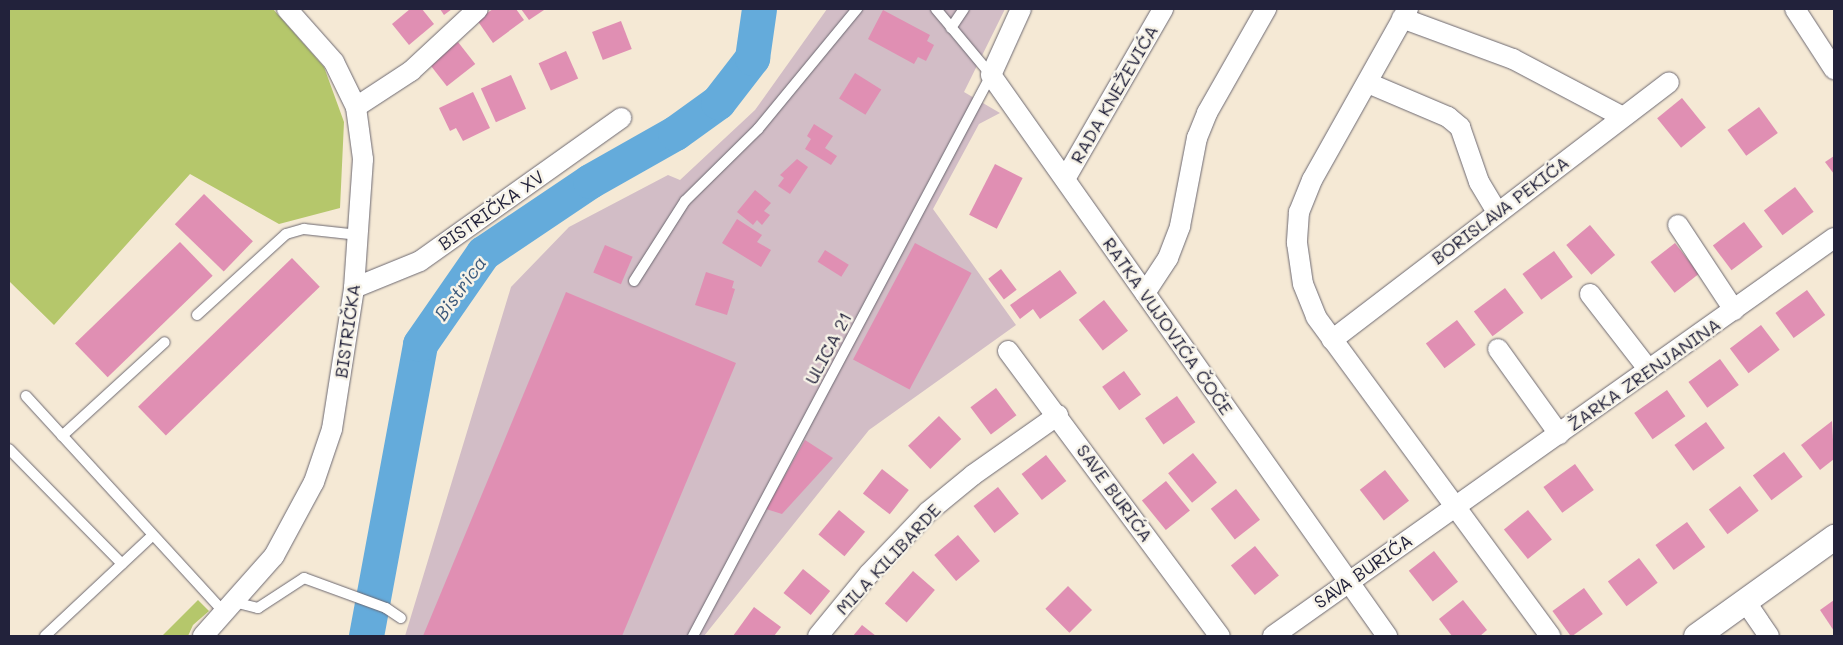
<!DOCTYPE html>
<html>
<head>
<meta charset="utf-8">
<style>
	body { margin:0 }
	#map { position:relative; width:1843px; height:645px; overflow:hidden; background:#f5e9d5; font-family:Mali,sans-serif }
	div>[style] { position:absolute }
	[style*='--x'] { left:calc(var(--x)*1px); top:calc(var(--y)*1px); width:calc(var(--w)*1px); rotate:calc(var(--a)*1deg) }
	.industrial>* { inset:0; background:#d2bdc6 }
	.green>* { inset:0; background:#b5c76b }
	.river>* { height:35px; margin:-17.5px; padding:0 17.5px; transform-origin:17.5px; border-radius:17.5px; background:#64abdb }
	.building>* { inset:0; background:#e08fb3; transform-origin:0 0 }
	.roads { filter:drop-shadow(0 0 1px #6c6871) drop-shadow(0 0 1px #6c6871) }
	.service>* { height:10px; margin:-5px; padding:0 5px; transform-origin:5px; border-radius:5px; background:#fff }
	.minor>* { height:20px; margin:-10px; padding:0 10px; transform-origin:10px; border-radius:10px; background:#fff }
	.tertiary>* { height:25px; margin:-12.5px; padding:0 12.5px; transform-origin:12.5px; border-radius:12.5px; background:#fff }
	span { translate:-50% -50%; white-space:nowrap; text-align:center; line-height:1.15; -webkit-text-stroke:5px #f7f3e8; paint-order:stroke }
	.street-label { font-size:18px; color:#22223b }
	.water-label { font-size:19px; color:#3c597b; font-style:italic }
	.frame { position:absolute; inset:0; border:10px solid #22223b; pointer-events:none }
</style>
</head>
<body>
<div id="map">
	<div class="industrial">
		<div style="clip-path:polygon(827px 9px,1005px 9px,964px 92px,1000px 113px,979px 124px,933px 209px,1016px 325px,869px 430px,704px 636px,405px 636px,511px 287px,569px 227px,668px 175px,680px 180px,755px 110px)"></div>
	</div>
	<div class="green">
		<div style="clip-path:polygon(9px 9px,273px 9px,324px 67px,344px 122px,340px 208px,279px 224px,190px 174px,54px 325px,9px 281px)"></div>
		<div style="clip-path:polygon(198px 600px,209px 611px,193px 625px,188px 636px,162px 636px)"></div>
	</div>
	<div class="river">
		<div style="--x:366;--y:636;--w:297;--a:-79.5"></div>
		<div style="--x:420;--y:344;--w:111;--a:-55.3"></div>
		<div style="--x:483;--y:253;--w:129;--a:-33.9"></div>
		<div style="--x:590;--y:181;--w:98;--a:-29.5"></div>
		<div style="--x:675;--y:133;--w:53;--a:-35.8"></div>
		<div style="--x:718;--y:102;--w:56;--a:-52.3"></div>
		<div style="--x:752;--y:58;--w:49;--a:-81.9"></div>
	</div>
	<div class="building">
		<div style="clip-path:polygon(410px 9px,422px 9px,434px 24px,409px 45px,392px 24px)"></div>
		<div style="clip-path:polygon(440px 9px,452px 9px,444px 15px)"></div>
		<div style="clip-path:polygon(493px 9px,516px 9px,524px 20px,493px 43px,477px 20px)"></div>
		<div style="clip-path:polygon(521px 9px,543px 9px,544px 10px,529px 20px)"></div>
		<div style="clip-path:polygon(883px 10px,930px 35px,927px 41px,934px 45px,926px 61px,918px 57px,914px 64px,868px 39px)"></div>
		<div style="left:621px;top:21px;width:30px;height:31px;rotate:69deg"></div>
		<div style="left:458px;top:42px;width:28px;height:36px;rotate:52deg"></div>
		<div style="left:566px;top:51px;width:30px;height:30px;rotate:66deg"></div>
		<div style="left:855px;top:73px;width:31px;height:30px;rotate:32deg"></div>
		<div style="left:511px;top:75px;width:37px;height:33px;rotate:66deg"></div>
		<div style="clip-path:polygon(473px 92px,490px 128px,463px 141px,456px 128px,450px 131px,439px 108px)"></div>
		<div style="left:1682px;top:98px;width:38px;height:32px;rotate:51deg"></div>
		<div style="left:1759px;top:107px;width:32px;height:39px;rotate:54deg"></div>
		<div style="clip-path:polygon(814px 124px,833px 136px,825px 148px,837px 156px,831px 165px,805px 149px,811px 139px,807px 136px)"></div>
		<div style="clip-path:polygon(1834px 156px,1834px 174px,1825px 162px)"></div>
		<div style="clip-path:polygon(797px 159px,808px 167px,790px 194px,778px 186px,784px 178px,780px 175px)"></div>
		<div style="left:995px;top:164px;width:31px;height:57px;rotate:27deg"></div>
		<div style="left:1795px;top:187px;width:31px;height:39px;rotate:53deg"></div>
		<div style="clip-path:polygon(755px 190px,771px 203px,764px 211px,770px 215px,762px 225px,757px 220px,753px 225px,737px 212px)"></div>
		<div style="left:204px;top:194px;width:68px;height:42px;rotate:44deg"></div>
		<div style="clip-path:polygon(737px 219px,762px 235px,757px 242px,771px 250px,761px 267px,722px 243px)"></div>
		<div style="left:1744px;top:222px;width:31px;height:39px;rotate:53deg"></div>
		<div style="left:1590px;top:225px;width:39px;height:31px;rotate:50deg"></div>
		<div style="left:180px;top:242px;width:47px;height:146px;rotate:46deg"></div>
		<div style="left:915px;top:243px;width:64px;height:132px;rotate:28deg"></div>
		<div style="left:1675px;top:243px;width:39px;height:31px;rotate:52deg"></div>
		<div style="left:605px;top:245px;width:30px;height:30px;rotate:23deg"></div>
		<div style="left:825px;top:250px;width:28px;height:14px;rotate:32deg"></div>
		<div style="left:1554px;top:251px;width:32px;height:39px;rotate:54deg"></div>
		<div style="left:292px;top:258px;width:40px;height:214px;rotate:46deg"></div>
		<div style="left:1001px;top:269px;width:26px;height:16px;rotate:53deg"></div>
		<div style="clip-path:polygon(1060px 270px,1077px 293px,1040px 319px,1033px 309px,1020px 319px,1010px 305px)"></div>
		<div style="clip-path:polygon(706px 272px,734px 281px,732px 288px,735px 289px,727px 315px,695px 305px)"></div>
		<div style="left:1505px;top:288px;width:31px;height:39px;rotate:53deg"></div>
		<div style="left:1807px;top:290px;width:31px;height:39px;rotate:54deg"></div>
		<div style="clip-path:polygon(566px 292px,736px 363px,622px 636px,423px 636px)"></div>
		<div style="left:1104px;top:300px;width:39px;height:32px;rotate:52deg"></div>
		<div style="left:1457px;top:320px;width:31px;height:39px;rotate:53deg"></div>
		<div style="left:1761px;top:325px;width:31px;height:39px;rotate:53deg"></div>
		<div style="left:1720px;top:359px;width:32px;height:39px;rotate:54deg"></div>
		<div style="left:1124px;top:371px;width:29px;height:27px;rotate:54deg"></div>
		<div style="left:996px;top:388px;width:34px;height:32px;rotate:53deg"></div>
		<div style="left:1667px;top:390px;width:32px;height:40px;rotate:55deg"></div>
		<div style="left:1177px;top:396px;width:32px;height:39px;rotate:55deg"></div>
		<div style="left:939px;top:416px;width:32px;height:43px;rotate:46deg"></div>
		<div style="clip-path:polygon(1832px 421px,1834px 459px,1820px 470px,1801px 445px)"></div>
		<div style="left:1706px;top:422px;width:32px;height:39px;rotate:54deg"></div>
		<div style="clip-path:polygon(805px 440px,833px 458px,782px 514px,766px 509px)"></div>
		<div style="left:1784px;top:452px;width:31px;height:39px;rotate:53deg"></div>
		<div style="left:1193px;top:453px;width:38px;height:32px;rotate:51deg"></div>
		<div style="left:1046px;top:455px;width:33px;height:31px;rotate:52deg"></div>
		<div style="left:1575px;top:464px;width:32px;height:39px;rotate:54deg"></div>
		<div style="left:882px;top:469px;width:34px;height:31px;rotate:38deg"></div>
		<div style="left:1385px;top:470px;width:39px;height:32px;rotate:52deg"></div>
		<div style="left:1166px;top:481px;width:38px;height:31px;rotate:51deg"></div>
		<div style="left:1740px;top:486px;width:31px;height:39px;rotate:53deg"></div>
		<div style="left:998px;top:487px;width:34px;height:31px;rotate:52deg"></div>
		<div style="left:1236px;top:489px;width:39px;height:32px;rotate:52deg"></div>
		<div style="left:839px;top:510px;width:34px;height:32px;rotate:40deg"></div>
		<div style="left:1528px;top:510px;width:38px;height:31px;rotate:51deg"></div>
		<div style="left:1687px;top:522px;width:31px;height:39px;rotate:54deg"></div>
		<div style="left:958px;top:535px;width:34px;height:31px;rotate:50deg"></div>
		<div style="left:1255px;top:546px;width:38px;height:31px;rotate:51deg"></div>
		<div style="left:1434px;top:551px;width:39px;height:32px;rotate:52deg"></div>
		<div style="left:1639px;top:558px;width:31px;height:39px;rotate:53deg"></div>
		<div style="left:803px;top:569px;width:35px;height:31px;rotate:39deg"></div>
		<div style="left:913px;top:571px;width:29px;height:43px;rotate:41deg"></div>
		<div style="left:1068px;top:586px;width:34px;height:32px;rotate:45deg"></div>
		<div style="left:1584px;top:588px;width:32px;height:39px;rotate:54deg"></div>
		<div style="clip-path:polygon(1463px 600px,1487px 630px,1480px 636px,1452px 636px,1439px 619px)"></div>
		<div style="clip-path:polygon(1834px 600px,1834px 631px,1820px 610px)"></div>
		<div style="clip-path:polygon(754px 607px,781px 627px,774px 636px,733px 636px)"></div>
		<div style="clip-path:polygon(862px 625px,876px 636px,853px 636px)"></div>
	</div>
	<div class="roads">
		<div class="service">
			<div style="--x:951;--y:28;--w:23;--a:-56"></div>
			<div style="--x:634;--y:281;--w:95;--a:-57.5"></div>
			<div style="--x:685;--y:201;--w:103;--a:-44.6"></div>
			<div style="--x:758;--y:129;--w:156;--a:-50.5"></div>
			<div style="--x:197;--y:315;--w:120;--a:-42.3"></div>
			<div style="--x:286;--y:234;--w:19;--a:-16"></div>
			<div style="--x:304;--y:229;--w:55;--a:6.2"></div>
			<div style="--x:26;--y:396;--w:293;--a:47.5"></div>
			<div style="--x:62;--y:436;--w:139;--a:-42.4"></div>
			<div style="--x:9;--y:449;--w:161;--a:45.5"></div>
			<div style="--x:234;--y:602;--w:25;--a:14"></div>
			<div style="--x:258;--y:608;--w:55;--a:-33.1"></div>
			<div style="--x:304;--y:578;--w:87;--a:20.1"></div>
			<div style="--x:386;--y:608;--w:18;--a:34"></div>
			<div style="--x:45;--y:636;--w:146;--a:-43.1"></div>
			<div style="--x:693;--y:636;--w:635;--a:-62.02"></div>
			<div style="--x:991;--y:75;--w:86;--a:-129.8"></div>
		</div>
		<div class="minor">
			<div style="--x:1021;--y:9;--w:72;--a:114.4"></div>
			<div style="--x:991;--y:75;--w:687;--a:54.78"></div>
			<div style="--x:1408;--y:9;--w:196;--a:119.3"></div>
			<div style="--x:1312;--y:180;--w:35;--a:112"></div>
			<div style="--x:1299;--y:212;--w:31;--a:94"></div>
			<div style="--x:1297;--y:243;--w:41;--a:81.7"></div>
			<div style="--x:1303;--y:284;--w:35;--a:68"></div>
			<div style="--x:1316;--y:317;--w:396;--a:53.7"></div>
			<div style="--x:1795;--y:9;--w:72;--a:57"></div>
			<div style="--x:1402;--y:18;--w:118;--a:20.3"></div>
			<div style="--x:1513;--y:59;--w:124;--a:27.8"></div>
			<div style="--x:1368;--y:83;--w:87;--a:23"></div>
			<div style="--x:1448;--y:117;--w:16;--a:40"></div>
			<div style="--x:1460;--y:127;--w:58;--a:70.9"></div>
			<div style="--x:1479;--y:182;--w:35;--a:59"></div>
			<div style="--x:356;--y:107;--w:66;--a:-33.2"></div>
			<div style="--x:411;--y:71;--w:91;--a:-42.8"></div>
			<div style="--x:1065;--y:179;--w:196;--a:-60"></div>
			<div style="--x:1678;--y:225;--w:102;--a:56.6"></div>
			<div style="--x:354;--y:288;--w:71;--a:-22.2"></div>
			<div style="--x:420;--y:261;--w:247;--a:-35.4"></div>
			<div style="--x:1145;--y:293;--w:42;--a:-56.7"></div>
			<div style="--x:1168;--y:258;--w:34;--a:-69"></div>
			<div style="--x:1180;--y:226;--w:90;--a:-79.1"></div>
			<div style="--x:1197;--y:138;--w:27;--a:-68"></div>
			<div style="--x:1207;--y:113;--w:120;--a:-60.4"></div>
			<div style="--x:1590;--y:294;--w:96;--a:52.2"></div>
			<div style="--x:1332;--y:340;--w:424;--a:-37.4"></div>
			<div style="--x:1498;--y:349;--w:105;--a:54.3"></div>
			<div style="--x:1008;--y:351;--w:355;--a:53.4"></div>
			<div style="--x:1745;--y:601;--w:42;--a:55.6"></div>
			<div style="--x:203;--y:636;--w:107;--a:-48.4"></div>
			<div style="--x:274;--y:556;--w:84;--a:-61.6"></div>
			<div style="--x:314;--y:482;--w:56;--a:-71.2"></div>
			<div style="--x:332;--y:429;--w:143;--a:-81.1"></div>
			<div style="--x:354;--y:288;--w:129;--a:-86"></div>
			<div style="--x:363;--y:159;--w:52;--a:-97.7"></div>
			<div style="--x:356;--y:107;--w:50;--a:-116.1"></div>
			<div style="--x:334;--y:62;--w:71;--a:-131.6"></div>
			<div style="--x:818;--y:636;--w:80;--a:-50.6"></div>
			<div style="--x:869;--y:574;--w:86;--a:-46.4"></div>
			<div style="--x:928;--y:512;--w:58;--a:-39.4"></div>
			<div style="--x:973;--y:475;--w:104;--a:-35.2"></div>
			<div style="--x:1273;--y:636;--w:688;--a:-35.35"></div>
		</div>
		<div class="tertiary">
			<div style="--x:1696;--y:636;--w:170;--a:-35.7"></div>
		</div>
	</div>
	<div class="street-label">
		<span style="left:1114px;top:94px;rotate:-60deg">RADA KNEŽEVIĆA</span>
		<span style="left:491px;top:210px;rotate:-35deg">BISTRIČKA XV</span>
		<span style="left:1500px;top:210px;rotate:-37deg">BORISLAVA PEKIĆA</span>
		<span style="left:1168px;top:326px;rotate:55deg">RATKA VUJOVIĆA ČOČE</span>
		<span style="left:347px;top:331px;rotate:-82deg">BISTRIČKA</span>
		<span style="left:828px;top:348px;rotate:-62deg">ULICA 21</span>
		<span style="left:1644px;top:374px;rotate:-35deg">ŽARKA ZRENJANINA</span>
		<span style="left:1115px;top:493px;rotate:54deg">SAVE BURIĆA</span>
		<span style="left:888px;top:559px;rotate:-47deg">MILA KILIBARDE</span>
		<span style="left:1363px;top:571px;rotate:-35deg">SAVA BURIĆA</span>
	</div>
	<div class="water-label">
		<span style="left:460px;top:288px;rotate:-54deg">Bistrica</span>
	</div>
	<div class="frame"></div>
</div>
</body>
</html>
